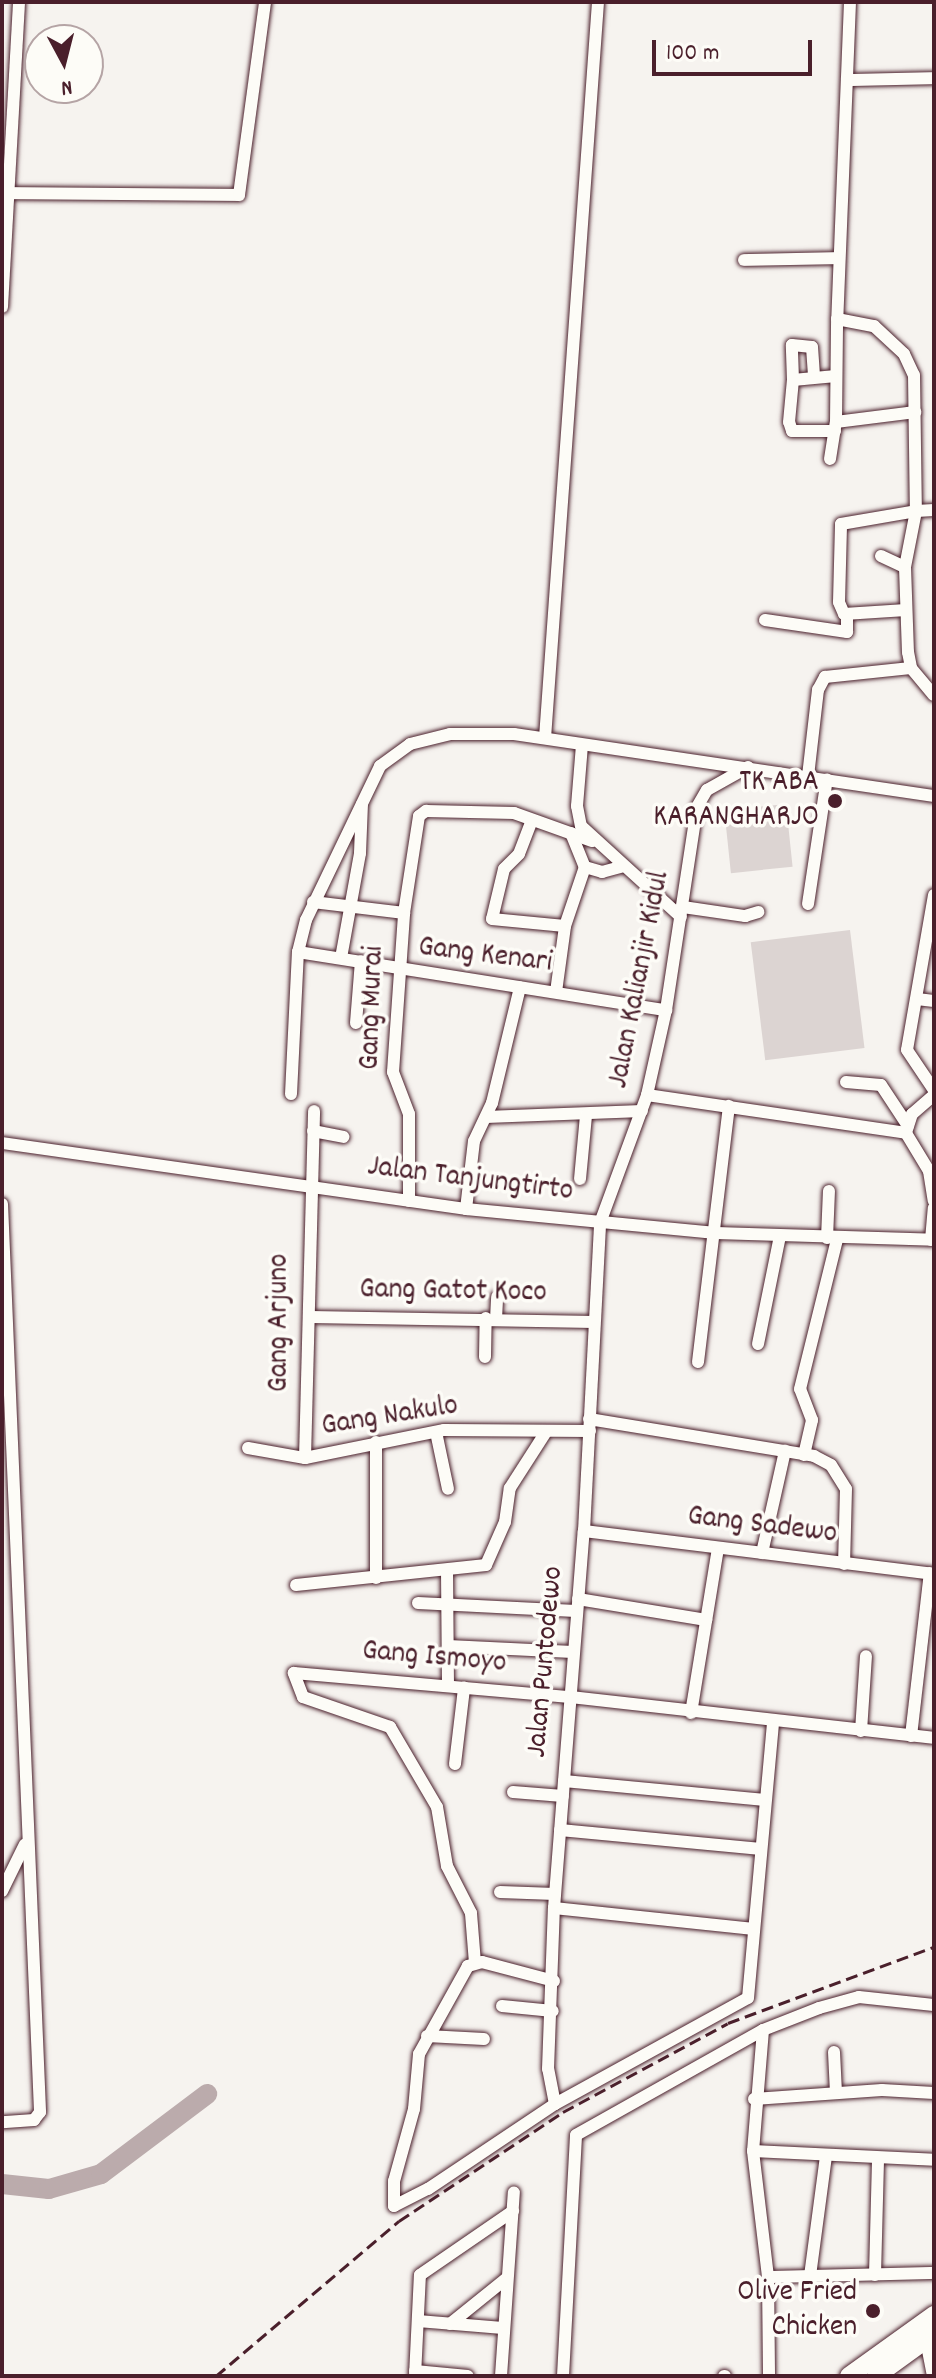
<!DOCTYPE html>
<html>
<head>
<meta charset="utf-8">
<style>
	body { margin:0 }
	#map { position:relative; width:936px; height:2378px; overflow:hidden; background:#f6f3ef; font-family:Dekko,sans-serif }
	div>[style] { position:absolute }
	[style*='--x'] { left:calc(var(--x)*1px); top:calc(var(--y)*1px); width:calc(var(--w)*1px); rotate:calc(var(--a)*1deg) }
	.green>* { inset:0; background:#dcd4d2; transform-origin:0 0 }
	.river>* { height:20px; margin:-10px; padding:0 10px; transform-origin:10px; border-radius:10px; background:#bbabac }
	.roads { filter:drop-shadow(0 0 2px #4a1f2b) drop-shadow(0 0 2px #4a1f2b) }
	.minor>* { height:12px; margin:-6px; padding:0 6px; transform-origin:6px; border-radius:6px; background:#fdfcf7 }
	.highway>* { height:18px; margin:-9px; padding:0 9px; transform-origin:9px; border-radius:9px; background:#fdfcf7 }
	.rail>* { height:3px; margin-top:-1.5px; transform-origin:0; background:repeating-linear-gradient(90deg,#4a1f2b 0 12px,transparent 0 18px) }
	.dots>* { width:22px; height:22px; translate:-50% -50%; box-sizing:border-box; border:4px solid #fdfcf7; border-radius:50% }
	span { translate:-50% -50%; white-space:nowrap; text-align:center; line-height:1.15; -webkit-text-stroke:7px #fdfcf7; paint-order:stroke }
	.poi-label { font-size:30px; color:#4a1f2b }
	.right { translate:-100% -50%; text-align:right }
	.street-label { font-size:30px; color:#4a1f2b }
	.frame { position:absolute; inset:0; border:4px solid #4a1f2b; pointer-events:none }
	.north { position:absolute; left:24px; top:24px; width:80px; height:80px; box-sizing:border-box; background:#fdfcf7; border:2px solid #b5a4a5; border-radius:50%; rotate:173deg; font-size:22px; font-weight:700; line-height:32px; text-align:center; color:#4a1f2b }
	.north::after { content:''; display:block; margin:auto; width:28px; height:36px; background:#4a1f2b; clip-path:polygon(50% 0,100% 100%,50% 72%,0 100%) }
	.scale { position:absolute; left:652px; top:40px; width:160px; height:36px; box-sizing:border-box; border:4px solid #4a1f2b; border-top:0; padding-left:10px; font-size:24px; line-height:28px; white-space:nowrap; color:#4a1f2b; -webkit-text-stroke:6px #fdfcf7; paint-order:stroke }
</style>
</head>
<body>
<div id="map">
	<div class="green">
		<div style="left:786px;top:804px;width:63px;height:62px;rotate:84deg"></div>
		<div style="left:850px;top:930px;width:119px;height:100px;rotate:83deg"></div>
	</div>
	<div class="river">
		<div style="--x:2;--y:2184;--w:47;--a:6.1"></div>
		<div style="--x:49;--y:2189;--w:54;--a:-16.1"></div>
		<div style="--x:101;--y:2174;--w:133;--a:-37"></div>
	</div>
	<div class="roads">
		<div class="minor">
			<div style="--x:850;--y:2;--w:317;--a:92.3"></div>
			<div style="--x:837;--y:319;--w:38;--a:11"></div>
			<div style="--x:874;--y:326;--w:41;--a:43"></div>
			<div style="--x:904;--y:354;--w:23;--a:65"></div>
			<div style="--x:914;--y:375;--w:136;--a:89.2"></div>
			<div style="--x:916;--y:511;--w:18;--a:-3"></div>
			<div style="--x:847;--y:80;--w:87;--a:-1.3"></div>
			<div style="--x:2;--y:193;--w:237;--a:0.5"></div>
			<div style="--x:239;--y:195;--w:195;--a:-82.3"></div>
			<div style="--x:744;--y:260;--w:93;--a:-1.2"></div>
			<div style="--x:2;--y:307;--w:305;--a:-86.8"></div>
			<div style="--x:793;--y:380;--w:35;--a:-92"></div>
			<div style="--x:792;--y:345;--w:20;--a:6"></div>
			<div style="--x:812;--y:347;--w:30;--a:86"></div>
			<div style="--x:836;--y:422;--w:103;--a:-89.4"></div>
			<div style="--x:835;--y:431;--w:43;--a:180"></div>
			<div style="--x:792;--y:431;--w:9;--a:-108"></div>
			<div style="--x:789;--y:422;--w:42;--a:-84.6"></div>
			<div style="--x:793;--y:380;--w:43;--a:-5.3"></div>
			<div style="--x:830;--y:459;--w:37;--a:-81"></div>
			<div style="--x:836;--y:422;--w:80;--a:-7.2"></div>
			<div style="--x:881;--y:556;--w:26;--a:25"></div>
			<div style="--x:906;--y:610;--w:62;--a:176.3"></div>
			<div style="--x:844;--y:614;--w:13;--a:-113"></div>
			<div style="--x:839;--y:602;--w:78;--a:-88.5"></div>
			<div style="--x:841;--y:524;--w:76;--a:-9.8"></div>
			<div style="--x:916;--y:511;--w:57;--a:101.1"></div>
			<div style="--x:905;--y:567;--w:85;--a:88"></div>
			<div style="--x:908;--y:652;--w:16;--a:79"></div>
			<div style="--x:911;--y:668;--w:35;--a:50"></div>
			<div style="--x:765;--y:620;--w:83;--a:8.3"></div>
			<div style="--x:847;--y:632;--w:14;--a:-90"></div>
			<div style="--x:545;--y:738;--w:738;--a:-85.88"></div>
			<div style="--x:582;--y:745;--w:61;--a:94.7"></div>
			<div style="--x:577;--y:806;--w:20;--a:79"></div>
			<div style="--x:581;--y:826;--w:135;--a:42.3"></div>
			<div style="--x:808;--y:776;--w:87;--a:-83.4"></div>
			<div style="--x:818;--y:690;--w:15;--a:-62"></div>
			<div style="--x:825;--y:677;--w:86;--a:-6"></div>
			<div style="--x:532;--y:820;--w:36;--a:111"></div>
			<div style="--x:519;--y:854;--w:21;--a:135"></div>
			<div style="--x:504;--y:869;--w:51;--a:103.5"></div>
			<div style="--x:492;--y:919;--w:73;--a:5.5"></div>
			<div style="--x:571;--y:833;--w:37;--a:68"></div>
			<div style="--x:934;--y:895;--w:157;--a:99.9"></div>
			<div style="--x:907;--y:1050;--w:48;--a:56"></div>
			<div style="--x:313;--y:902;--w:92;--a:6.9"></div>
			<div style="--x:808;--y:904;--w:126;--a:-81.4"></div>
			<div style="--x:683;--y:907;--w:63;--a:8.3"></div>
			<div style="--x:745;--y:916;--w:14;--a:-17"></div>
			<div style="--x:298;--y:952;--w:373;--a:9"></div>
			<div style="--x:341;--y:958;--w:107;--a:-79.7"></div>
			<div style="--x:360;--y:853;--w:49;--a:-87.7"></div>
			<div style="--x:556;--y:992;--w:67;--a:-82.2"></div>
			<div style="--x:565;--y:926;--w:62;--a:-71.3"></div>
			<div style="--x:585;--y:867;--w:18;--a:16"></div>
			<div style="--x:602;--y:872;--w:20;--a:-15"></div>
			<div style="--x:917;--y:999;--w:17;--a:7"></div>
			<div style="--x:356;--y:1023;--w:62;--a:-85.4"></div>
			<div style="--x:846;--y:1082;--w:35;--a:5"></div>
			<div style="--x:881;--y:1085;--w:49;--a:56.6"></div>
			<div style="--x:291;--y:1094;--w:142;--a:-87.2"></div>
			<div style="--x:298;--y:952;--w:33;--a:-76"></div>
			<div style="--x:306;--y:920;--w:171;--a:-64.3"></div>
			<div style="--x:380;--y:766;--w:37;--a:-36"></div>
			<div style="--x:410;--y:744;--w:41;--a:-14"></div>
			<div style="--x:450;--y:734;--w:64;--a:0"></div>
			<div style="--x:514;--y:734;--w:425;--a:8.4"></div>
			<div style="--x:647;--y:1095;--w:262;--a:8.3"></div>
			<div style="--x:934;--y:1095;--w:29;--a:139"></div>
			<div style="--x:912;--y:1114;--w:20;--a:108"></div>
			<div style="--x:906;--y:1133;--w:44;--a:58.8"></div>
			<div style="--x:929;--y:1171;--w:30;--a:81"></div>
			<div style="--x:486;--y:1117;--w:156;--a:-2.2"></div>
			<div style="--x:313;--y:1131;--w:31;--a:11"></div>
			<div style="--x:2;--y:1143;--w:469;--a:8.1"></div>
			<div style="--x:466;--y:1209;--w:251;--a:5.5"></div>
			<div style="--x:716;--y:1233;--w:218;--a:1.8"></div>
			<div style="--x:580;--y:1179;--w:64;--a:-84.6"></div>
			<div style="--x:409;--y:1201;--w:87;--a:-90"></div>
			<div style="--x:409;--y:1114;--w:45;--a:-110.9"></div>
			<div style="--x:393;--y:1072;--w:159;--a:-86"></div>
			<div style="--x:404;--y:913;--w:98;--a:-81.2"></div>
			<div style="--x:419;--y:816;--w:9;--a:-36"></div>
			<div style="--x:426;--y:811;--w:88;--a:1.3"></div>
			<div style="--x:514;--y:813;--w:83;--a:19.7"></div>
			<div style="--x:2;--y:1204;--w:909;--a:87.6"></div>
			<div style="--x:40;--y:2112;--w:10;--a:127"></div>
			<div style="--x:34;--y:2120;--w:32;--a:176"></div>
			<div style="--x:466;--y:1209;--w:68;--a:-83.3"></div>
			<div style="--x:474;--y:1141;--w:42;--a:-64.7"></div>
			<div style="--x:492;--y:1103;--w:119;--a:-76.4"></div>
			<div style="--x:827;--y:1238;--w:47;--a:-87.6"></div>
			<div style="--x:931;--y:1240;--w:32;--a:-85"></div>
			<div style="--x:311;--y:1317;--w:283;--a:1"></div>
			<div style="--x:496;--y:1319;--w:22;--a:-87"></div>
			<div style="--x:758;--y:1344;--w:110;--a:-78.5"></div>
			<div style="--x:485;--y:1357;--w:39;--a:-89"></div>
			<div style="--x:698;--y:1362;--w:258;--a:-83.1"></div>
			<div style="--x:589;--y:1419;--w:228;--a:9.3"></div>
			<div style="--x:814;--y:1456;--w:19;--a:28"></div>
			<div style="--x:831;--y:1465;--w:28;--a:58"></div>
			<div style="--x:846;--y:1489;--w:75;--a:91.5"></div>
			<div style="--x:436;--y:1432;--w:58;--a:78.1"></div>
			<div style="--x:376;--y:1442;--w:136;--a:90"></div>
			<div style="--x:248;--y:1448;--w:58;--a:10"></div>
			<div style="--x:305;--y:1458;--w:142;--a:-11.4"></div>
			<div style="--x:444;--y:1430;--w:146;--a:0.4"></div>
			<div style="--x:804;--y:1455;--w:36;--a:-77"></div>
			<div style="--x:812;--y:1420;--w:33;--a:-111"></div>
			<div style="--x:800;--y:1389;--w:154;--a:-76.1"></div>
			<div style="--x:305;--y:1458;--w:347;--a:-88.5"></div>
			<div style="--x:584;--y:1531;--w:353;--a:7"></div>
			<div style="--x:762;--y:1553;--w:105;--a:-77.3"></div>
			<div style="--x:447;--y:1571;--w:115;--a:89.5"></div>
			<div style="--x:296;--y:1585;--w:191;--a:-6"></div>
			<div style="--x:486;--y:1565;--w:47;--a:-66.2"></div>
			<div style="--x:505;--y:1522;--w:34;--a:-82"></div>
			<div style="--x:510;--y:1488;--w:67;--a:-57.3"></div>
			<div style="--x:578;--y:1599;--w:130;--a:9.3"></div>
			<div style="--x:418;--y:1603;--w:158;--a:2.9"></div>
			<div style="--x:448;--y:1646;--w:125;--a:2.7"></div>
			<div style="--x:691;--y:1713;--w:167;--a:-80.7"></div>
			<div style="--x:861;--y:1731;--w:75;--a:-86.2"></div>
			<div style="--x:911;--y:1736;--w:164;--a:-83.4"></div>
			<div style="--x:455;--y:1764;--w:77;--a:-83.2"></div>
			<div style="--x:564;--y:1781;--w:202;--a:5.4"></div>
			<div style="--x:513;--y:1792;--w:50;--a:4.6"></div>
			<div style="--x:560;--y:1830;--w:202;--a:5.4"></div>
			<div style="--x:2;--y:1891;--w:52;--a:-63.9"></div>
			<div style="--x:500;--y:1892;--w:55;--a:2.1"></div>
			<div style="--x:554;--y:1908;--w:201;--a:6"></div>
			<div style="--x:475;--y:1963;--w:50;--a:-94.6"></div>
			<div style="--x:471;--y:1913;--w:53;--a:-117.1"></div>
			<div style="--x:447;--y:1866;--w:60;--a:-99.6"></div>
			<div style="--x:437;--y:1807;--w:93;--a:-120.4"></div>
			<div style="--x:390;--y:1727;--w:92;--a:-161"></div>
			<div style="--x:303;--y:1697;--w:26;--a:-111"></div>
			<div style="--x:294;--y:1673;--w:277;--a:5"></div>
			<div style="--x:570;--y:1697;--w:366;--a:6.4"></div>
			<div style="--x:554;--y:1981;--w:74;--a:-165.2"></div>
			<div style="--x:482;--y:1962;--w:15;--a:164"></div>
			<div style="--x:468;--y:1966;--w:101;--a:119.1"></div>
			<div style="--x:419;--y:2054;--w:55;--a:95.2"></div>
			<div style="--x:414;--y:2109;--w:75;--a:105.5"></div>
			<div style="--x:394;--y:2181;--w:25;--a:90"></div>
			<div style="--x:394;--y:2206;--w:38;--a:-27"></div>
			<div style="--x:428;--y:2189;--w:153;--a:-33.8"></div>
			<div style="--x:555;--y:2104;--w:220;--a:-28.8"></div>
			<div style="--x:748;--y:1998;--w:276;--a:-84.8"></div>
			<div style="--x:502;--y:2006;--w:51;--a:5.6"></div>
			<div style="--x:763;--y:2030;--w:121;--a:94.7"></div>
			<div style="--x:753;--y:2151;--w:127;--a:83.2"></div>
			<div style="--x:768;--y:2277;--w:99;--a:89.4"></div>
			<div style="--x:427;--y:2036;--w:57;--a:3"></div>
			<div style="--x:834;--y:2052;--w:41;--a:87.2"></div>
			<div style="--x:754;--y:2099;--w:128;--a:-4"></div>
			<div style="--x:882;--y:2090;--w:52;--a:3.3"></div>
			<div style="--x:555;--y:2104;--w:36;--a:-101"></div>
			<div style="--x:548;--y:2069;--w:161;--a:-87.9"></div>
			<div style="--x:554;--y:1908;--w:378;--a:-85.5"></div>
			<div style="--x:584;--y:1531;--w:308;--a:-87"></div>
			<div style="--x:600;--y:1223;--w:136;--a:-69.8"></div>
			<div style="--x:647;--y:1095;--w:87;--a:-77.4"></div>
			<div style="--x:666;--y:1010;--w:205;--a:-81.3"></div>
			<div style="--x:697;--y:807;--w:20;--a:-60"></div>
			<div style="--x:707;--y:790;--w:47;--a:-29.3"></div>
			<div style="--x:753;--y:2151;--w:181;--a:2.8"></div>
			<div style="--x:875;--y:2275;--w:116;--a:-88.5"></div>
			<div style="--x:810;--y:2276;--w:121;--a:-82.4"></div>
			<div style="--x:768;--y:2277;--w:166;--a:-1.4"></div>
			<div style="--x:418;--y:2321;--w:85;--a:4.7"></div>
			<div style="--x:450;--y:2324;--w:73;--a:-38.9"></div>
			<div style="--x:926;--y:2340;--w:37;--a:79"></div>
			<div style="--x:415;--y:2371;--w:53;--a:5.4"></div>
			<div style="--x:415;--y:2376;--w:101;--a:-87.2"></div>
			<div style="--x:420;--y:2275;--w:113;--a:-34.5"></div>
			<div style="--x:501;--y:2376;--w:184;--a:-86"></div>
			<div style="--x:563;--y:2376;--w:241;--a:-86.9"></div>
			<div style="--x:576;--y:2135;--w:214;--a:-29.3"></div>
			<div style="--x:763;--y:2030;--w:60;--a:-21.4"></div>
			<div style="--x:819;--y:2008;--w:41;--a:-15.4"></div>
			<div style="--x:859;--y:1997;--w:75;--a:6.1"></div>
			<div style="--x:724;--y:2376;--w:1;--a:0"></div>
		</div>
		<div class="highway">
			<div style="--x:849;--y:2376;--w:105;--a:-35.7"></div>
			<div style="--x:876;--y:2376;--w:72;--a:-35.9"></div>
		</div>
	</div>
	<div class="rail">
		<div style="--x:216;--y:2376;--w:240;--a:-40.3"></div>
		<div style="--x:399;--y:2221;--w:197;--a:-33.6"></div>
		<div style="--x:563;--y:2112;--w:187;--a:-28.3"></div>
		<div style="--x:728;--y:2023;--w:220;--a:-20.3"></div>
	</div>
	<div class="dots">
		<div style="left:835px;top:801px;background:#4a1f2b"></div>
		<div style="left:873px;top:2311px;background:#4a1f2b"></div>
	</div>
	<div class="poi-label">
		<span class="right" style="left:819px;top:801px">TK ABA<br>KARANGHARJO</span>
		<span class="right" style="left:857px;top:2311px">Olive Fried<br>Chicken</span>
	</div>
	<div class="street-label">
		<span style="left:485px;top:957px;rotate:7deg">Gang Kenari</span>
		<span style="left:641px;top:980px;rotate:-79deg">Jalan Kalianjir Kidul</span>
		<span style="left:374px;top:1008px;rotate:-88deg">Gang Murai</span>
		<span style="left:470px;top:1181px;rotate:7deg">Jalan Tanjungtirto</span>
		<span style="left:453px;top:1293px;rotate:1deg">Gang Gatot Koco</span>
		<span style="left:281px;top:1323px;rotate:-90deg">Gang Arjuno</span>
		<span style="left:390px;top:1418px;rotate:-9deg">Gang Nakulo</span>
		<span style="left:762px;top:1527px;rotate:7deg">Gang Sadewo</span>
		<span style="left:434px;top:1659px;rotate:5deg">Gang Ismoyo</span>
		<span style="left:547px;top:1662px;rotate:-85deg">Jalan Puntodewo</span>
	</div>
	<div class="frame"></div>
	<div class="north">N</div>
	<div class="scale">100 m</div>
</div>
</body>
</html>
